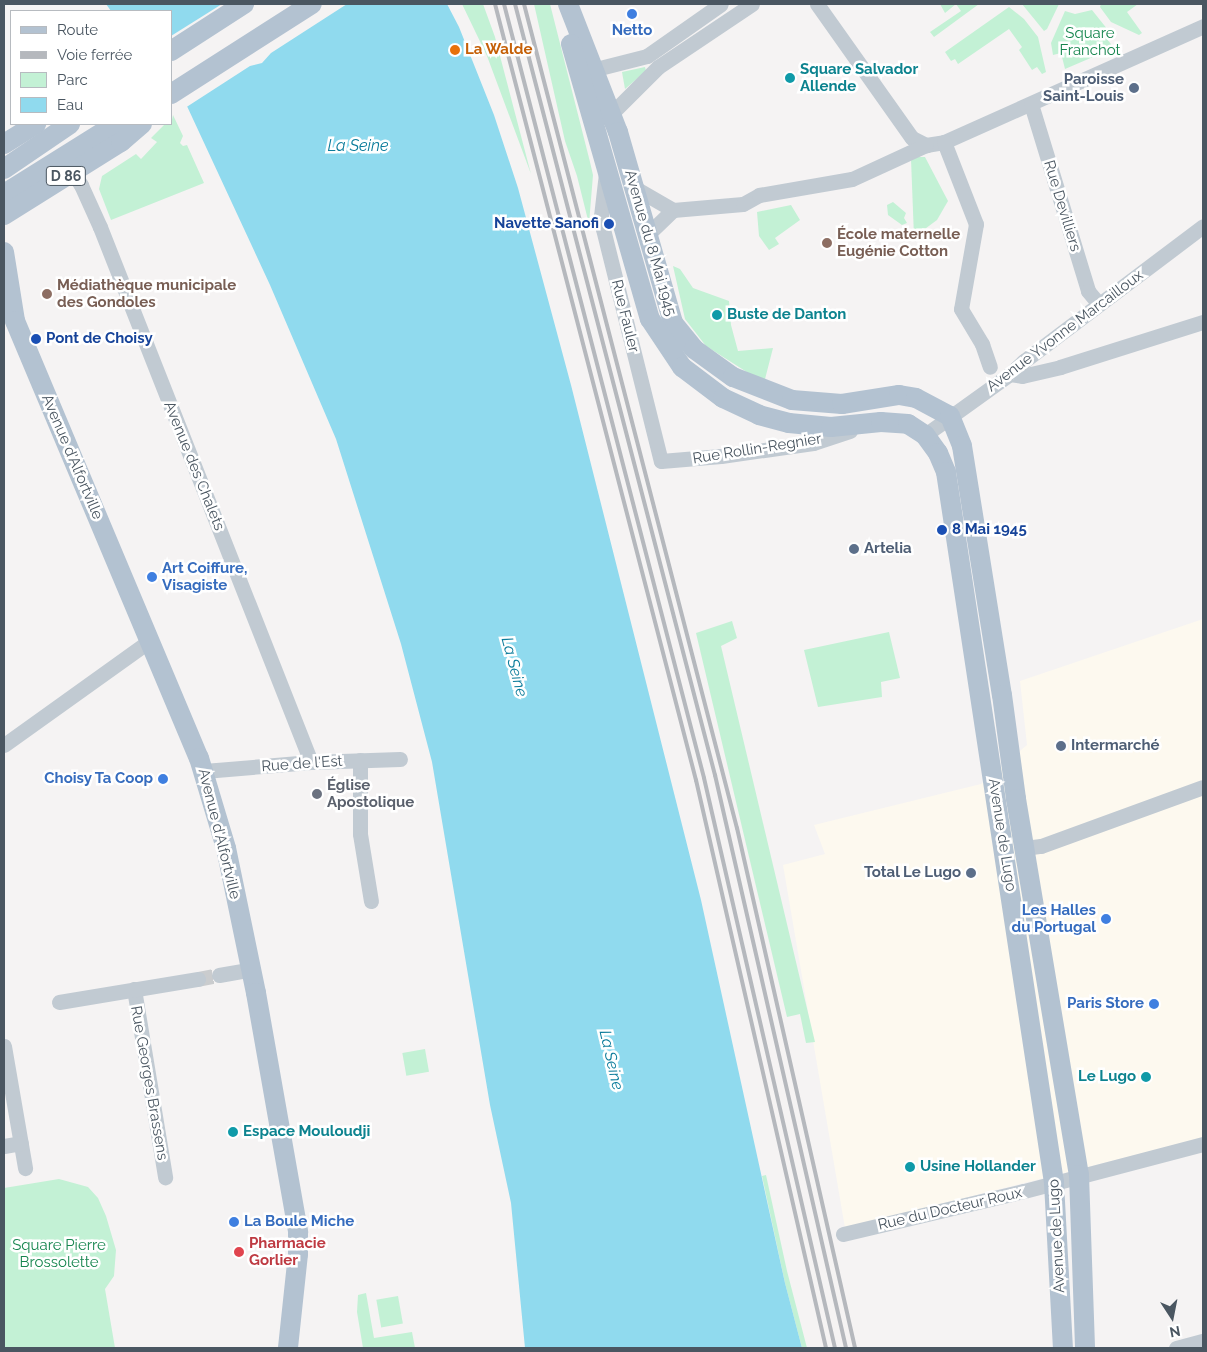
<!DOCTYPE html>
<html>
<head>
<meta charset="utf-8">
<style>
	body { margin:0 }
	#map { position:relative; width:1207px; height:1352px; overflow:hidden; background:#f5f3f3; font-family:Raleway,sans-serif }
	div>[style] { position:absolute }
	[style*='--x'] { left:calc(var(--x)*1px); top:calc(var(--y)*1px); width:calc(var(--w)*1px); rotate:calc(var(--a)*1deg) }
	.commercial>* { inset:0; background:#fdf9ef }
	.green>* { inset:0; background:#c3f1d5; transform-origin:0 0 }
	.water>* { inset:0; background:#90daee }
	.pier>* { inset:0; background:#f5f3f3 }
	.minor-tunnel>* { height:15px; margin-top:-7.5px; transform-origin:0; background:repeating-linear-gradient(90deg,#caccce 0 15px,transparent 0 23px) }
	.minor>* { height:15px; margin:-7.5px; padding:0 7.5px; transform-origin:7.5px; border-radius:7.5px; background:#c1cad2 }
	.major>* { height:20px; margin:-10px; padding:0 10px; transform-origin:10px; border-radius:10px; background:#b3c2d1 }
	.rail>* { height:4px; margin:-2px; padding:0 2px; transform-origin:2px; border-radius:2px; background:#b5b8bd }
	.dots>* { width:14px; height:14px; translate:-50% -50%; box-sizing:border-box; border:2px solid #fff; border-radius:50% }
	span { translate:-50% -50%; white-space:nowrap; text-align:center; line-height:1.15; -webkit-text-stroke:5px #fff; paint-order:stroke }
	.shield-label span { padding:1px 4px; background:#fff; border:1px solid; border-radius:4px; -webkit-text-stroke-width:0 }
	.shield-label { font-size:14px; color:#4a5661; font-weight:700 }
	.shop-label { font-size:15px; color:#366cbe; font-weight:700 }
	.left { translate:0 -50%; text-align:left }
	.right { translate:-100% -50%; text-align:right }
	.park-label { font-size:15px; color:#17864f }
	.food-label { font-size:15px; color:#c56008; font-weight:700 }
	.culture-label { font-size:15px; color:#0d838f; font-weight:700 }
	.service-label { font-size:15px; color:#4e5e75; font-weight:700 }
	.street-label { font-size:15px; color:#4a5661 }
	.transit-label { font-size:15px; color:#164399; font-weight:700 }
	.education-label { font-size:15px; color:#785e54; font-weight:700 }
	.worship-label { font-size:15px; color:#5b616d; font-weight:700 }
	.health-label { font-size:15px; color:#be3a42; font-weight:700 }
	.water-label { font-size:16px; color:#0c7c9b; font-style:italic }
	.frame { position:absolute; inset:0; border:5px solid #4a5661; pointer-events:none }
	.legend { position:absolute; left:10px; top:10px; width:162px; height:115px; box-sizing:border-box; background:#fff; border:1px solid #b7bbc0; margin:0; padding:6px 9px; list-style:none; font-size:15px; color:#4a5661 }
	.legend li { display:flex; align-items:center; gap:10px; height:25px }
	.legend b { width:25px; border:1px solid #b7bbc0 }
	.north { position:absolute; left:1147px; top:1292px; width:50px; height:50px; -webkit-text-stroke:4px #fff; paint-order:stroke; rotate:169deg; font-size:14px; font-weight:700; line-height:20px; text-align:center; color:#4a5661 }
	.north::after { content:''; display:block; margin:auto; width:18px; height:22px; background:#4a5661; clip-path:polygon(50% 0,100% 100%,50% 72%,0 100%) }
</style>
</head>
<body>
<div id="map">
	<div class="commercial">
		<div style="clip-path:polygon(1203px 619px,1203px 1138px,845px 1228px,783px 865px,825px 854px,814px 825px,981px 784px,1027px 745px,1020px 681px)"></div>
	</div>
	<div class="green">
		<div style="clip-path:polygon(462px 4px,483px 4px,495px 37px,531px 174px,487px 56px)"></div>
		<div style="clip-path:polygon(534px 4px,550px 4px,590px 162px,593px 175px,589px 224px,577px 176px,565px 141px)"></div>
		<div style="clip-path:polygon(940px 4px,979px 4px,934px 37px,930px 32px,961px 11px,956px 4px,945px 13px)"></div>
		<div style="clip-path:polygon(1022px 4px,1059px 4px,1047px 29px,1044px 31px)"></div>
		<div style="clip-path:polygon(1101px 4px,1138px 4px,1127px 12px,1142px 33px,1139px 35px,1111px 22px,1100px 7px)"></div>
		<div style="clip-path:polygon(1009px 7px,1024px 19px,1038px 37px,1046px 72px,1042px 74px,1037px 67px,1032px 70px,1019px 50px,1022px 47px,1009px 29px,958px 64px,955px 59px,951px 61px,945px 52px)"></div>
		<div style="clip-path:polygon(1092px 10px,1108px 30px,1103px 34px,1114px 48px,1065px 69px,1061px 53px,1053px 55px,1051px 43px,1065px 11px,1075px 14px)"></div>
		<div style="clip-path:polygon(645px 67px,646px 71px,625px 89px,622px 72px)"></div>
		<div style="clip-path:polygon(173px 115px,183px 136px,180px 143px,183px 146px,187px 145px,204px 183px,111px 220px,99px 189px,102px 176px,136px 154px,141px 159px,157px 142px,151px 138px,165px 124px,171px 124px)"></div>
		<div style="clip-path:polygon(917px 157px,925px 157px,948px 201px,937px 220px,914px 237px,911px 159px)"></div>
		<div style="clip-path:polygon(893px 202px,906px 213px,904px 218px,907px 223px,902px 225px,888px 215px,887px 205px)"></div>
		<div style="clip-path:polygon(791px 205px,800px 220px,775px 238px,779px 244px,769px 250px,759px 236px,757px 212px)"></div>
		<div style="clip-path:polygon(673px 266px,680px 269px,693px 288px,729px 301px,731px 325px,738px 351px,773px 348px,764px 383px,706px 346px,685px 319px)"></div>
		<div style="clip-path:polygon(732px 621px,737px 638px,721px 646px,815px 1042px,806px 1043px,800px 1014px,787px 1017px,696px 633px)"></div>
		<div style="clip-path:polygon(889px 632px,900px 678px,881px 682px,882px 697px,818px 707px,804px 650px)"></div>
		<div style="left:425px;top:1049px;width:23px;height:23px;rotate:80deg"></div>
		<div style="clip-path:polygon(766px 1175px,787px 1271px,807px 1348px,802px 1348px,785px 1283px,762px 1176px)"></div>
		<div style="clip-path:polygon(59px 1179px,88px 1187px,98px 1198px,106px 1216px,116px 1250px,114px 1276px,105px 1289px,115px 1348px,5px 1348px,4px 1188px)"></div>
		<div style="clip-path:polygon(366px 1293px,374px 1338px,412px 1332px,415px 1348px,363px 1348px,357px 1312px,358px 1295px)"></div>
		<div style="left:398px;top:1296px;width:28px;height:22px;rotate:80deg"></div>
	</div>
	<div class="water">
		<div style="clip-path:polygon(106px 4px,447px 4px,459px 27px,494px 115px,518px 188px,571px 385px,701px 900px,785px 1283px,802px 1348px,525px 1348px,511px 1203px,490px 1105px,432px 762px,401px 644px,336px 439px,270px 285px,186px 104px,171px 82px,171px 11px,111px 11px)"></div>
	</div>
	<div class="pier">
		<div style="clip-path:polygon(222px 4px,347px 4px,271px 53px,262px 63px,250px 66px,185px 108px,171px 86px,171px 36px)"></div>
	</div>
	<div class="minor-tunnel">
		<div style="--x:198;--y:979;--w:21;--a:-11"></div>
	</div>
	<div class="minor">
		<div style="--x:817;--y:4;--w:164;--a:54.7"></div>
		<div style="--x:912;--y:138;--w:16;--a:27"></div>
		<div style="--x:926;--y:145;--w:18;--a:-9"></div>
		<div style="--x:944;--y:142;--w:284;--a:-24.1"></div>
		<div style="--x:584;--y:72;--w:65;--a:-14.3"></div>
		<div style="--x:647;--y:56;--w:90;--a:-35.1"></div>
		<div style="--x:1031;--y:104;--w:195;--a:73"></div>
		<div style="--x:1088;--y:291;--w:17;--a:50"></div>
		<div style="--x:603;--y:117;--w:9;--a:-21"></div>
		<div style="--x:611;--y:114;--w:66;--a:-45"></div>
		<div style="--x:658;--y:67;--w:113;--a:-33.8"></div>
		<div style="--x:944;--y:142;--w:88;--a:68.7"></div>
		<div style="--x:976;--y:224;--w:86;--a:100"></div>
		<div style="--x:961;--y:309;--w:41;--a:59"></div>
		<div style="--x:982;--y:344;--w:24;--a:71"></div>
		<div style="--x:72;--y:172;--w:16;--a:55"></div>
		<div style="--x:81;--y:185;--w:46;--a:65.7"></div>
		<div style="--x:100;--y:227;--w:575;--a:68.48"></div>
		<div style="--x:606;--y:173;--w:43;--a:96.6"></div>
		<div style="--x:601;--y:216;--w:13;--a:81"></div>
		<div style="--x:603;--y:229;--w:239;--a:76"></div>
		<div style="--x:661;--y:461;--w:60;--a:-4.8"></div>
		<div style="--x:721;--y:456;--w:93;--a:-8"></div>
		<div style="--x:813;--y:443;--w:39;--a:-18"></div>
		<div style="--x:635;--y:188;--w:44;--a:30.1"></div>
		<div style="--x:673;--y:210;--w:70;--a:-4.9"></div>
		<div style="--x:743;--y:204;--w:18;--a:-29"></div>
		<div style="--x:759;--y:195;--w:94;--a:-9.8"></div>
		<div style="--x:852;--y:179;--w:81;--a:-24.7"></div>
		<div style="--x:647;--y:235;--w:36;--a:-44"></div>
		<div style="--x:1010;--y:374;--w:12;--a:9"></div>
		<div style="--x:1022;--y:376;--w:39;--a:-13"></div>
		<div style="--x:1060;--y:367;--w:150;--a:-17.5"></div>
		<div style="--x:925;--y:435;--w:105;--a:-35.7"></div>
		<div style="--x:1010;--y:374;--w:19;--a:-43"></div>
		<div style="--x:1024;--y:361;--w:224;--a:-37"></div>
		<div style="--x:4;--y:745;--w:178;--a:-35.6"></div>
		<div style="--x:360;--y:760;--w:74;--a:90"></div>
		<div style="--x:360;--y:834;--w:68;--a:80.7"></div>
		<div style="--x:204;--y:771;--w:107;--a:-4.8"></div>
		<div style="--x:311;--y:762;--w:89;--a:-1.9"></div>
		<div style="--x:1024;--y:848;--w:17;--a:-7"></div>
		<div style="--x:1041;--y:846;--w:172;--a:-20"></div>
		<div style="--x:219;--y:975;--w:34;--a:-10"></div>
		<div style="--x:134;--y:989;--w:191;--a:80.6"></div>
		<div style="--x:59;--y:1002;--w:141;--a:-9.4"></div>
		<div style="--x:4;--y:1046;--w:124;--a:80.2"></div>
		<div style="--x:4;--y:1146;--w:17;--a:-10"></div>
		<div style="--x:843;--y:1234;--w:186;--a:-13.4"></div>
		<div style="--x:1024;--y:1191;--w:185;--a:-14.7"></div>
		<div style="--x:1176;--y:1348;--w:28;--a:-15"></div>
	</div>
	<div class="major">
		<div style="--x:568;--y:4;--w:137;--a:68.7"></div>
		<div style="--x:618;--y:132;--w:199;--a:73.9"></div>
		<div style="--x:673;--y:323;--w:33;--a:51"></div>
		<div style="--x:694;--y:349;--w:48;--a:35.7"></div>
		<div style="--x:733;--y:377;--w:63;--a:21.3"></div>
		<div style="--x:792;--y:400;--w:50;--a:4.6"></div>
		<div style="--x:842;--y:404;--w:58;--a:-9"></div>
		<div style="--x:899;--y:395;--w:17;--a:10"></div>
		<div style="--x:916;--y:398;--w:38;--a:28"></div>
		<div style="--x:950;--y:416;--w:32;--a:68"></div>
		<div style="--x:962;--y:446;--w:252;--a:80.9"></div>
		<div style="--x:1002;--y:695;--w:105;--a:82.3"></div>
		<div style="--x:1016;--y:799;--w:381;--a:80.5"></div>
		<div style="--x:1079;--y:1175;--w:173;--a:88"></div>
		<div style="--x:571;--y:44;--w:286;--a:74"></div>
		<div style="--x:650;--y:319;--w:58;--a:56.3"></div>
		<div style="--x:682;--y:367;--w:51;--a:37.1"></div>
		<div style="--x:723;--y:398;--w:40;--a:25"></div>
		<div style="--x:759;--y:415;--w:31;--a:15"></div>
		<div style="--x:789;--y:423;--w:42;--a:5.4"></div>
		<div style="--x:831;--y:427;--w:50;--a:-5.7"></div>
		<div style="--x:881;--y:422;--w:27;--a:4"></div>
		<div style="--x:908;--y:424;--w:20;--a:33"></div>
		<div style="--x:925;--y:435;--w:22;--a:54"></div>
		<div style="--x:938;--y:453;--w:21;--a:67"></div>
		<div style="--x:946;--y:472;--w:719;--a:81.36"></div>
		<div style="--x:1054;--y:1183;--w:165;--a:86.9"></div>
		<div style="--x:171;--y:51;--w:87;--a:-32.8"></div>
		<div style="--x:171;--y:94;--w:167;--a:-32.6"></div>
		<div style="--x:4;--y:144;--w:38;--a:-32"></div>
		<div style="--x:4;--y:169;--w:80;--a:-34.3"></div>
		<div style="--x:4;--y:194;--w:132;--a:-32"></div>
		<div style="--x:4;--y:215;--w:138;--a:-32"></div>
		<div style="--x:121;--y:142;--w:28;--a:-41"></div>
		<div style="--x:4;--y:252;--w:70;--a:80.9"></div>
		<div style="--x:15;--y:321;--w:474;--a:67.2"></div>
		<div style="--x:199;--y:758;--w:94;--a:73.3"></div>
		<div style="--x:226;--y:848;--w:148;--a:78.3"></div>
		<div style="--x:256;--y:993;--w:243;--a:80"></div>
		<div style="--x:298;--y:1232;--w:22;--a:90"></div>
		<div style="--x:298;--y:1254;--w:95;--a:96.1"></div>
	</div>
	<div class="rail">
		<div style="--x:495;--y:4;--w:802;--a:75.48"></div>
		<div style="--x:696;--y:780;--w:583;--a:77.11"></div>
		<div style="--x:504;--y:4;--w:799;--a:75.51"></div>
		<div style="--x:704;--y:778;--w:585;--a:77.06"></div>
		<div style="--x:515;--y:4;--w:797;--a:75.46"></div>
		<div style="--x:715;--y:775;--w:588;--a:77.12"></div>
		<div style="--x:524;--y:4;--w:851;--a:75.51"></div>
		<div style="--x:737;--y:828;--w:533;--a:77.21"></div>
	</div>
	<div class="dots">
		<div style="left:632px;top:14px;background:#3f7fe0"></div>
		<div style="left:455px;top:50px;background:#e8710a"></div>
		<div style="left:790px;top:78px;background:#0f9aa8"></div>
		<div style="left:1134px;top:88px;background:#5c6f8a"></div>
		<div style="left:609px;top:224px;background:#1a4fb4"></div>
		<div style="left:827px;top:243px;background:#8d6e63"></div>
		<div style="left:47px;top:294px;background:#8d6e63"></div>
		<div style="left:717px;top:315px;background:#0f9aa8"></div>
		<div style="left:36px;top:339px;background:#1a4fb4"></div>
		<div style="left:942px;top:530px;background:#1a4fb4"></div>
		<div style="left:854px;top:549px;background:#5c6f8a"></div>
		<div style="left:152px;top:577px;background:#3f7fe0"></div>
		<div style="left:1061px;top:746px;background:#5c6f8a"></div>
		<div style="left:163px;top:779px;background:#3f7fe0"></div>
		<div style="left:317px;top:794px;background:#6b7280"></div>
		<div style="left:971px;top:873px;background:#5c6f8a"></div>
		<div style="left:1106px;top:919px;background:#3f7fe0"></div>
		<div style="left:1154px;top:1004px;background:#3f7fe0"></div>
		<div style="left:1146px;top:1077px;background:#0f9aa8"></div>
		<div style="left:233px;top:1132px;background:#0f9aa8"></div>
		<div style="left:910px;top:1167px;background:#0f9aa8"></div>
		<div style="left:234px;top:1222px;background:#3f7fe0"></div>
		<div style="left:239px;top:1252px;background:#e0444e"></div>
	</div>
	<div class="shield-label">
		<span style="left:66px;top:176px">D 86</span>
	</div>
	<div class="shop-label">
		<span style="left:632px;top:31px">Netto</span>
		<span class="left" style="left:162px;top:577px">Art Coiffure,<br>Visagiste</span>
		<span class="right" style="left:153px;top:779px">Choisy Ta Coop</span>
		<span class="right" style="left:1096px;top:919px">Les Halles<br>du Portugal</span>
		<span class="right" style="left:1144px;top:1004px">Paris Store</span>
		<span class="left" style="left:244px;top:1222px">La Boule Miche</span>
	</div>
	<div class="park-label">
		<span style="left:1090px;top:42px">Square<br>Franchot</span>
		<span style="left:59px;top:1254px">Square Pierre<br>Brossolette</span>
	</div>
	<div class="food-label">
		<span class="left" style="left:465px;top:50px">La Walde</span>
	</div>
	<div class="culture-label">
		<span class="left" style="left:800px;top:78px">Square Salvador<br>Allende</span>
		<span class="left" style="left:727px;top:315px">Buste de Danton</span>
		<span class="right" style="left:1136px;top:1077px">Le Lugo</span>
		<span class="left" style="left:243px;top:1132px">Espace Mouloudji</span>
		<span class="left" style="left:920px;top:1167px">Usine Hollander</span>
	</div>
	<div class="service-label">
		<span class="right" style="left:1124px;top:88px">Paroisse<br>Saint-Louis</span>
		<span class="left" style="left:864px;top:549px">Artelia</span>
		<span class="left" style="left:1071px;top:746px">Intermarché</span>
		<span class="right" style="left:961px;top:873px">Total Le Lugo</span>
	</div>
	<div class="street-label">
		<span style="left:1062px;top:206px;rotate:73deg">Rue Devilliers</span>
		<span style="left:650px;top:243px;rotate:74deg">Avenue du 8 Mai 1945</span>
		<span style="left:625px;top:316px;rotate:76deg">Rue Fauler</span>
		<span style="left:1065px;top:331px;rotate:-37deg">Avenue Yvonne Marcailloux</span>
		<span style="left:757px;top:449px;rotate:-9deg">Rue Rollin-Regnier</span>
		<span style="left:72px;top:457px;rotate:67deg">Avenue d'Alfortville</span>
		<span style="left:194px;top:466px;rotate:68deg">Avenue des Chalets</span>
		<span style="left:302px;top:764px;rotate:-4deg">Rue de l'Est</span>
		<span style="left:219px;top:834px;rotate:76deg">Avenue d'Alfortville</span>
		<span style="left:1002px;top:835px;rotate:81deg">Avenue de Lugo</span>
		<span style="left:149px;top:1083px;rotate:80deg">Rue Georges Brassens</span>
		<span style="left:950px;top:1209px;rotate:-13deg">Rue du Docteur Roux</span>
		<span style="left:1057px;top:1236px;rotate:-93deg">Avenue de Lugo</span>
	</div>
	<div class="transit-label">
		<span class="right" style="left:599px;top:224px">Navette Sanofi</span>
		<span class="left" style="left:46px;top:339px">Pont de Choisy</span>
		<span class="left" style="left:952px;top:530px">8 Mai 1945</span>
	</div>
	<div class="education-label">
		<span class="left" style="left:837px;top:243px">École maternelle<br>Eugénie Cotton</span>
		<span class="left" style="left:57px;top:294px">Médiathèque municipale<br>des Gondoles</span>
	</div>
	<div class="worship-label">
		<span class="left" style="left:327px;top:794px">Église<br>Apostolique</span>
	</div>
	<div class="health-label">
		<span class="left" style="left:249px;top:1252px">Pharmacie<br>Gorlier</span>
	</div>
	<div class="water-label">
		<span style="left:358px;top:146px">La Seine</span>
		<span style="left:514px;top:667px;rotate:75deg">La Seine</span>
		<span style="left:611px;top:1060px;rotate:77deg">La Seine</span>
	</div>
	<div class="frame"></div>
	<ul class="legend">
	<li><b style="height:6px;background:#b3c2d1"></b>Route</li>
	<li><b style="height:6px;background:#b5b8bd"></b>Voie ferrée</li>
	<li><b style="height:14px;background:#c3f1d5"></b>Parc</li>
	<li><b style="height:14px;background:#90daee"></b>Eau</li>
	</ul>
	<div class="north">N</div>
</div>
</body>
</html>
